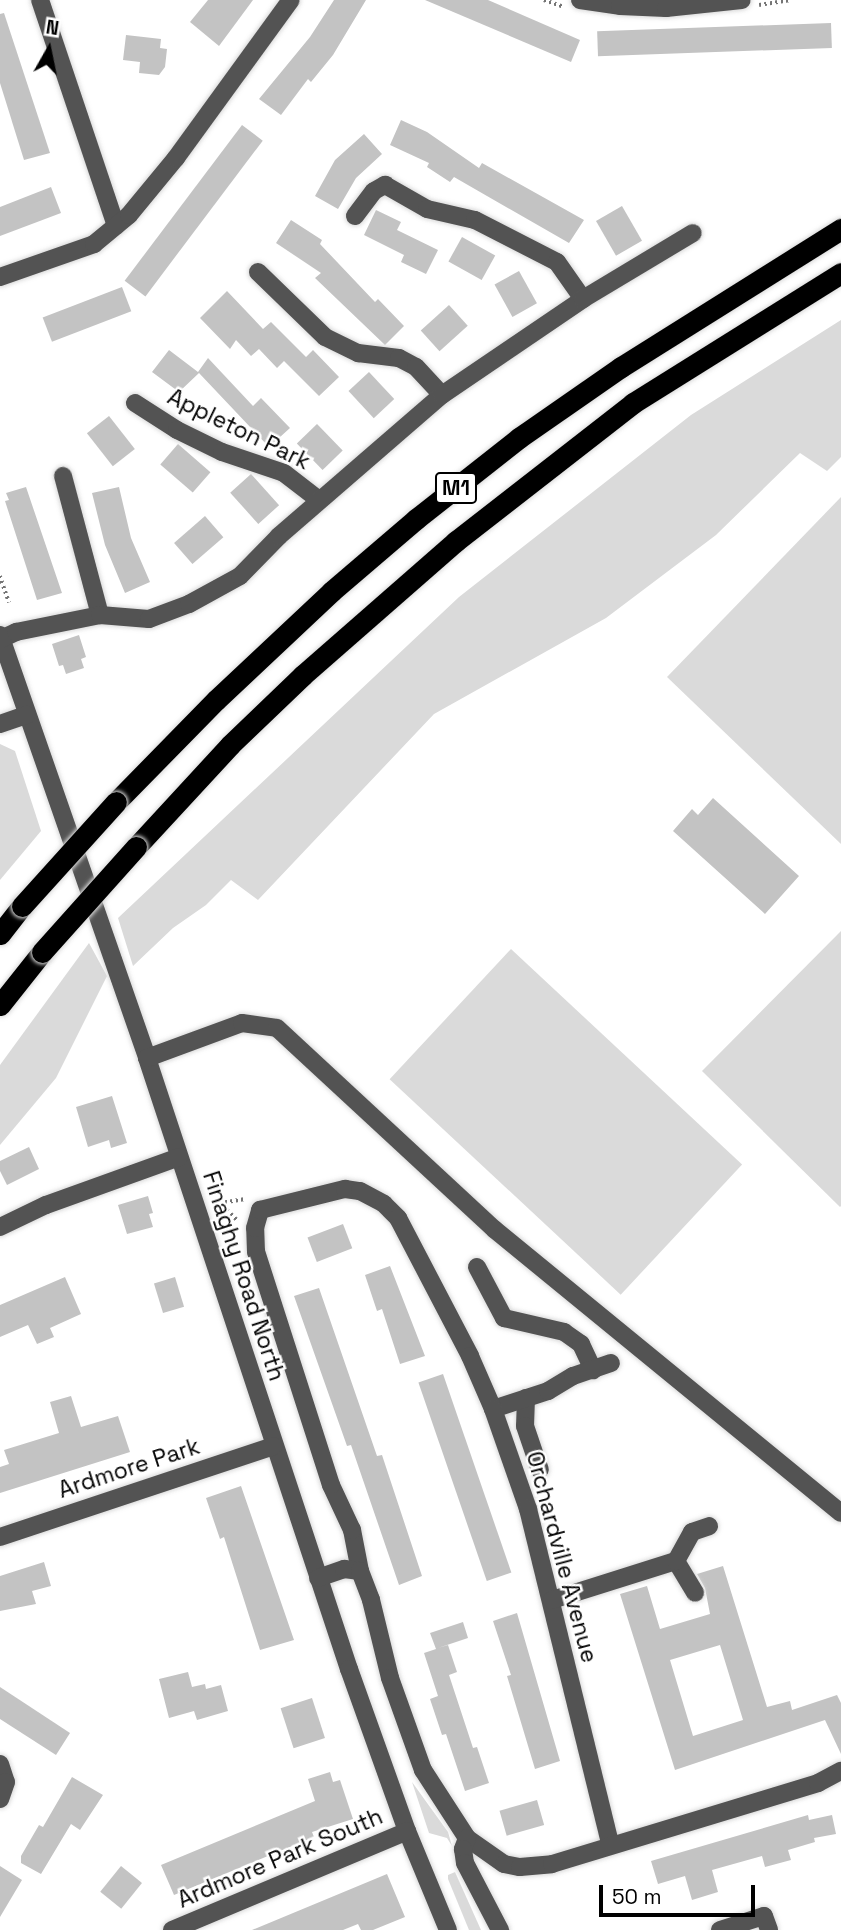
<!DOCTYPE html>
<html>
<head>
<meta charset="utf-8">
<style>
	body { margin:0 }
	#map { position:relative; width:841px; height:1930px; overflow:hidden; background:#fff; font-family:"Space Grotesk",sans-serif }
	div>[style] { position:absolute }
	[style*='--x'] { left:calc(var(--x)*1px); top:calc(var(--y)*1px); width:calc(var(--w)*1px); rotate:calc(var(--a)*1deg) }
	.green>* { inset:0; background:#dadada; transform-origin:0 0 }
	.building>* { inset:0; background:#c3c3c3; transform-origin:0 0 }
	.path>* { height:3.5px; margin-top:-1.75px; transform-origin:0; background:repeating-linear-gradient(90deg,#757575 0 2px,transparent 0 5.5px) }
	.roads { filter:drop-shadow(0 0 2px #dbdbdb) drop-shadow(0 0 2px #dbdbdb) }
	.minor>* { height:18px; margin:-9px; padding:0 9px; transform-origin:9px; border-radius:9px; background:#535353 }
	.highway>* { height:21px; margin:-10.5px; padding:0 10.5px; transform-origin:10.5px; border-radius:10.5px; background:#000 }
	.bridges { filter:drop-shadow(0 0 2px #dbdbdb) drop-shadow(0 0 2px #dbdbdb) }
	.highway-bridge>* { height:21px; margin:-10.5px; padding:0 10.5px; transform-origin:10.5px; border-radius:10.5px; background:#000 }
	span { translate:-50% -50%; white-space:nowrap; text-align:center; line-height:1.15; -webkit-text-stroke:5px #fff; paint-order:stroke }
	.shield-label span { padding:2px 5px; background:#fff; border:2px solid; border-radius:5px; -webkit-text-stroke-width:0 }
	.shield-label { font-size:21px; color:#000; font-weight:700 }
	.street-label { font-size:23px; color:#000 }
	.north { position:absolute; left:14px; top:14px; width:70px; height:70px; -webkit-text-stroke:5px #fff; paint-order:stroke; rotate:9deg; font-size:19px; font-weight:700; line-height:28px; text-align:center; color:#000 }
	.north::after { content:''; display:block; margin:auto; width:24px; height:32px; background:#000; clip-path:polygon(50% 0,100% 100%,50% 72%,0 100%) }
	.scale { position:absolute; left:599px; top:1885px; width:156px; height:32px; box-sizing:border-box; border:4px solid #000; border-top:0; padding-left:9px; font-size:21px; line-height:24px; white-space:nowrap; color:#000; -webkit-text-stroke:5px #fff; paint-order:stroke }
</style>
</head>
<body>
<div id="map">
	<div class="green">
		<div style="clip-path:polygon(841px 320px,841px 457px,827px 471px,800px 453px,716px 535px,606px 618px,434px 714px,258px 900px,231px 880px,206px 905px,173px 928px,133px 966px,118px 918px,459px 597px,691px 415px)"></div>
		<div style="clip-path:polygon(841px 497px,841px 844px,667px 677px)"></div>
		<div style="clip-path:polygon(0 744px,15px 751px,41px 831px,0 880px)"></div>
		<div style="clip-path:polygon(841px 931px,841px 1206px,840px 1207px,702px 1071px)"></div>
		<div style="clip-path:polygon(89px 943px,107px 976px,56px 1078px,0 1145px,0 1065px)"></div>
		<div style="left:511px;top:949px;width:316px;height:178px;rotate:43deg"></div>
		<div style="clip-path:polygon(412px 1782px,448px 1832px,452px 1846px,447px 1838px,429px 1833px)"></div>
		<div style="clip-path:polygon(455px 1872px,481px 1930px,469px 1930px,448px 1879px,448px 1875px)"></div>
	</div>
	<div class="building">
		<div style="clip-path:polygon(208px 0,253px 0,219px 46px,190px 22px)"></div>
		<div style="clip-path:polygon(334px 0,366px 0,333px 55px,311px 82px,308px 79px,281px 115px,259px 99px,310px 37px)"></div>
		<div style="clip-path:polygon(425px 0,488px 0,580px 40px,571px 62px)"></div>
		<div style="clip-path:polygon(4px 13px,50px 153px,24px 160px,0 83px,0 14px)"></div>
		<div style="left:831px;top:23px;width:25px;height:234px;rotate:88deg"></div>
		<div style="clip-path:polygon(126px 35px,161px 39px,160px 48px,167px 49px,165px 67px,159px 75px,139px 73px,140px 62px,123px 60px)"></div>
		<div style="clip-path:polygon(401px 120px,427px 132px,479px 168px,482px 163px,584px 220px,569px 243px,454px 177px,450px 182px,427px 167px,429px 163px,390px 145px)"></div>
		<div style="left:242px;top:125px;width:26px;height:195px;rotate:37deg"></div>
		<div style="clip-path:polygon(364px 134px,382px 154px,356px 178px,338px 209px,315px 196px,335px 160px)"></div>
		<div style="clip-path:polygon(51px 187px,61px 213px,0 236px,0 207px)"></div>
		<div style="left:622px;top:206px;width:40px;height:30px;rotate:60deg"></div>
		<div style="clip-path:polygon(376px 210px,401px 222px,397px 230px,438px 250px,426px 274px,401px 262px,404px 255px,364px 235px)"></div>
		<div style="clip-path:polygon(291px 220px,322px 240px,320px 244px,375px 302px,378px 299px,404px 326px,385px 345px,315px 278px,321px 273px,276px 243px)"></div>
		<div style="left:462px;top:237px;width:38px;height:28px;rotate:29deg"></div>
		<div style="left:519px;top:271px;width:37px;height:28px;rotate:61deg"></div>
		<div style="left:122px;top:287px;width:26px;height:85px;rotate:69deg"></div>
		<div style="clip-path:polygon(227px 291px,263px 329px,271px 322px,306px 357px,313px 350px,339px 377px,319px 396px,284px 361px,277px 368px,259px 349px,251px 356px,236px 340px,230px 349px,200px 318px)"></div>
		<div style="left:449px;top:305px;width:28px;height:38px;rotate:48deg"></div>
		<div style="clip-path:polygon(169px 350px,198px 372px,208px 358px,253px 406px,261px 398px,290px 428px,269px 447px,199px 373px,179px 392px,152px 372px)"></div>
		<div style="left:369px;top:372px;width:37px;height:28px;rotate:47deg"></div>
		<div style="left:109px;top:416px;width:42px;height:28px;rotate:52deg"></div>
		<div style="left:317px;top:424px;width:37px;height:28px;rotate:46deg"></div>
		<div style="left:178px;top:444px;width:43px;height:27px;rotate:41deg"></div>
		<div style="left:251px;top:474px;width:42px;height:28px;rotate:48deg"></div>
		<div style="clip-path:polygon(26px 487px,62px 593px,37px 600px,5px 501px,9px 500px,6px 493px)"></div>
		<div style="clip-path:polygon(119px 487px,131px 538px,150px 582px,125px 593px,105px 545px,92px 493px)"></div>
		<div style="left:205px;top:516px;width:28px;height:41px;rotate:49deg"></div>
		<div style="clip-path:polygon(79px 635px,86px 657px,81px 659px,84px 668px,66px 674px,63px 665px,59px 666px,52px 644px)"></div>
		<div style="clip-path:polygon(713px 798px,799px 876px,765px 914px,673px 831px,692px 809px,698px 815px)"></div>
		<div style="clip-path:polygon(112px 1096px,127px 1143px,111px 1148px,109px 1140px,88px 1147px,76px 1107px)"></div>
		<div style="clip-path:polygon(29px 1147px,39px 1169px,7px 1185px,0 1171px,0 1161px)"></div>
		<div style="clip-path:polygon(148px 1196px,153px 1213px,149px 1214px,153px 1227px,127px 1234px,118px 1205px)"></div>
		<div style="left:343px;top:1224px;width:26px;height:38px;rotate:69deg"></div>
		<div style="clip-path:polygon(390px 1266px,425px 1356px,400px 1364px,382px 1309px,377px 1311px,365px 1275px)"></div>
		<div style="clip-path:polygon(65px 1277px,81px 1314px,50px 1328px,54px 1337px,37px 1344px,28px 1325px,0 1337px,0 1305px)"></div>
		<div style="left:175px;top:1277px;width:31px;height:22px;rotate:73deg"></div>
		<div style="clip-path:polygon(319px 1288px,377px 1456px,382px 1455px,422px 1576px,399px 1585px,351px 1445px,347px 1446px,294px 1296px)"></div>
		<div style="left:443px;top:1374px;width:210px;height:26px;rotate:71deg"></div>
		<div style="clip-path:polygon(71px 1396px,81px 1427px,118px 1416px,130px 1452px,0 1493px,0 1467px,9px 1464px,4px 1450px,59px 1433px,50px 1402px)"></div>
		<div style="clip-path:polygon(241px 1486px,294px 1640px,260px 1650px,224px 1537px,220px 1539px,206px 1498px)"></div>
		<div style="clip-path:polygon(44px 1562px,51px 1586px,32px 1591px,36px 1604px,0 1611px,0 1576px)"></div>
		<div style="clip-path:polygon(evenodd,723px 1566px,767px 1707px,790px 1701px,792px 1710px,837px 1695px,841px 1703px,841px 1754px,825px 1720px,675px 1770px,620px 1594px,647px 1586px,660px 1629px,710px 1614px,705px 1588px,697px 1574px,723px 1566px,720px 1645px,743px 1720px,693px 1736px,670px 1660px,720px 1645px)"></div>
		<div style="clip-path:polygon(517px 1613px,560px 1761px,535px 1769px,507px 1676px,511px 1675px,493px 1621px)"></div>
		<div style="clip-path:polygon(463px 1622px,468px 1638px,438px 1648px,448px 1645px,457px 1672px,449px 1675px,473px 1748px,477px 1747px,489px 1783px,465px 1791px,446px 1734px,442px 1735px,430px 1699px,438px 1696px,424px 1653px,436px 1649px,430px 1633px)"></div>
		<div style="clip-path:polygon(188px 1672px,192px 1687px,205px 1684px,206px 1689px,221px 1685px,228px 1711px,197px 1720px,194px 1711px,169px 1718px,159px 1679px)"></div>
		<div style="clip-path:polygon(0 1687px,70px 1733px,56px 1755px,0 1719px)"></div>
		<div style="left:312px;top:1698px;width:42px;height:33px;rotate:72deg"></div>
		<div style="clip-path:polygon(330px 1772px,333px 1782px,340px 1780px,353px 1819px,312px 1832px,314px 1837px,174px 1895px,161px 1865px,315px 1801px,308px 1779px)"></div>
		<div style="clip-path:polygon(72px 1777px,103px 1795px,80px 1830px,71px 1824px,41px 1874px,21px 1863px,21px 1856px,39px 1825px,43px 1827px)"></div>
		<div style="left:537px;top:1800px;width:26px;height:39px;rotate:74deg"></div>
		<div style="clip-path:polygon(808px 1815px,809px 1820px,832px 1815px,836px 1834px,814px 1838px,815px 1842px,788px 1850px,791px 1860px,765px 1867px,762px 1856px,712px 1870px,718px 1892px,692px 1900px,685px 1876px,658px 1884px,651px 1861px)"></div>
		<div style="clip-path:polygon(0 1866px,22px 1880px,0 1917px)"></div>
		<div style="left:121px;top:1866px;width:27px;height:33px;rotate:39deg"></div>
		<div style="clip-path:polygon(387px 1874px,405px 1917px,373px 1930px,361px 1930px,358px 1924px,343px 1930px,252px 1930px)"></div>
	</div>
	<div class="path">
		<div style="--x:544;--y:0;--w:21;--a:19"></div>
		<div style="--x:759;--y:5;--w:32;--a:-9"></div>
		<div style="--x:0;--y:576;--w:28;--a:71"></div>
		<div style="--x:214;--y:1204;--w:30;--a:-9"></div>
		<div style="--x:215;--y:1210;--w:12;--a:0"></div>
		<div style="--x:227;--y:1210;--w:16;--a:45"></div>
	</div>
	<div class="roads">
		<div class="minor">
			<div style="--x:40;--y:0;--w:238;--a:71.4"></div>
			<div style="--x:580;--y:0;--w:40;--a:8.5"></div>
			<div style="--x:620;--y:6;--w:46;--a:2.5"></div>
			<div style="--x:666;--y:8;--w:76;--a:-6"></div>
			<div style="--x:355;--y:216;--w:31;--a:-53"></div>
			<div style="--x:374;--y:191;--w:13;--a:-29"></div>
			<div style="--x:385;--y:185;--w:48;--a:29.7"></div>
			<div style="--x:427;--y:209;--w:49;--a:12.9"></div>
			<div style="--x:475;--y:220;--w:92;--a:27.1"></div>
			<div style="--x:557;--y:262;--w:45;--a:54.9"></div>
			<div style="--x:258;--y:272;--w:93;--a:44.1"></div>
			<div style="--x:325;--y:337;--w:37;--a:26"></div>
			<div style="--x:358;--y:353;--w:41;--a:7"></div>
			<div style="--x:399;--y:358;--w:19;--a:28"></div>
			<div style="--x:416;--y:367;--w:38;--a:47"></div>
			<div style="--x:0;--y:277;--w:100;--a:-19.3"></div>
			<div style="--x:94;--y:244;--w:45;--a:-39.6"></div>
			<div style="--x:129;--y:215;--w:74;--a:-50.5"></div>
			<div style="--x:176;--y:158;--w:195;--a:-54"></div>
			<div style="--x:135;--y:403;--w:50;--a:32.7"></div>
			<div style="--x:177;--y:430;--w:50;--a:26.1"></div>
			<div style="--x:222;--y:452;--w:65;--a:18.7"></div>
			<div style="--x:284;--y:473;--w:44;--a:37.6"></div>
			<div style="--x:63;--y:476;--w:144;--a:75.1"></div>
			<div style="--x:0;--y:635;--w:448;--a:70.8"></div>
			<div style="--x:147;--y:1058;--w:644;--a:71.71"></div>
			<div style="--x:349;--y:1669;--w:172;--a:70.3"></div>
			<div style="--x:407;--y:1831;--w:107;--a:67.5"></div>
			<div style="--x:1;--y:639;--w:17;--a:-25"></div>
			<div style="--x:16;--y:632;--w:86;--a:-11.4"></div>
			<div style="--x:100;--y:615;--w:49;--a:4.7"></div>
			<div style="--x:149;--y:619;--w:43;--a:-20.6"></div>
			<div style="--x:189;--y:604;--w:58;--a:-28.8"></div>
			<div style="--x:240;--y:576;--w:56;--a:-45.7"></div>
			<div style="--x:279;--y:536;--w:216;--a:-40.9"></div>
			<div style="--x:442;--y:395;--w:171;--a:-34.2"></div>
			<div style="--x:583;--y:299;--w:128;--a:-31"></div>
			<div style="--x:0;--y:724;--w:28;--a:-19"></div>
			<div style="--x:147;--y:1058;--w:101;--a:-20.2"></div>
			<div style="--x:242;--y:1023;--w:35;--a:8"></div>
			<div style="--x:277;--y:1028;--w:296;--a:42.8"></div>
			<div style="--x:494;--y:1229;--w:448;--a:39.3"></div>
			<div style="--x:0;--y:1227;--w:51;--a:-25.6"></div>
			<div style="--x:46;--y:1205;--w:141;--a:-19.8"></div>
			<div style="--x:477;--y:1267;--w:58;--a:62.1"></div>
			<div style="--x:504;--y:1318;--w:62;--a:13.1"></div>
			<div style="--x:564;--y:1332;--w:21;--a:35"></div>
			<div style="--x:581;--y:1344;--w:29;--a:65"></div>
			<div style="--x:526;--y:1398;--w:28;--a:92"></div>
			<div style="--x:525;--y:1426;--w:46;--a:71.2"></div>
			<div style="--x:493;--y:1409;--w:58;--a:-18.1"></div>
			<div style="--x:548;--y:1391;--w:29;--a:-31"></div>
			<div style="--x:573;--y:1376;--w:40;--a:-18.9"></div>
			<div style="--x:0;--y:1537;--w:288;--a:-18.4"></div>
			<div style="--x:676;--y:1561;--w:37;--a:59"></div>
			<div style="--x:360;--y:1571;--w:42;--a:-101"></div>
			<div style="--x:352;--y:1530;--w:50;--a:-115"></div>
			<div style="--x:331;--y:1485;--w:245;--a:-107.8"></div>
			<div style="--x:256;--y:1252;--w:24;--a:-92"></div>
			<div style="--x:255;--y:1228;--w:19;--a:-74"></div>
			<div style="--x:260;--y:1210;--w:88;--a:-13.9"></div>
			<div style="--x:345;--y:1189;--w:15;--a:8"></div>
			<div style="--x:360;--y:1191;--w:27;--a:28"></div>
			<div style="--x:384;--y:1204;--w:20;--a:45"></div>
			<div style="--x:398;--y:1218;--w:156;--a:62.4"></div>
			<div style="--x:470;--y:1356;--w:58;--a:66.5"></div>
			<div style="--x:493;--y:1409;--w:106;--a:70.7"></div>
			<div style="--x:528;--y:1509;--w:345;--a:76.2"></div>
			<div style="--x:318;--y:1578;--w:28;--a:-19"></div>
			<div style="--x:344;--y:1569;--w:16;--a:7"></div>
			<div style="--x:360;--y:1571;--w:31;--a:69"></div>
			<div style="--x:371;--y:1600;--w:80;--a:76.3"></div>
			<div style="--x:390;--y:1678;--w:98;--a:70.3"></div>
			<div style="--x:423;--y:1770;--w:81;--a:57.1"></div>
			<div style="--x:467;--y:1838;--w:45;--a:35.1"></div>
			<div style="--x:504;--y:1864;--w:16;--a:11"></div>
			<div style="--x:520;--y:1867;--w:32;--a:-5"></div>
			<div style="--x:552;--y:1864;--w:278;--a:-16.9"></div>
			<div style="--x:818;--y:1783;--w:26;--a:-28"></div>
			<div style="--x:552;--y:1600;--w:130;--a:-17.5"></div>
			<div style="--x:676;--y:1561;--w:33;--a:-61"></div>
			<div style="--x:692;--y:1532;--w:18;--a:-19"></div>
			<div style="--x:0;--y:1764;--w:19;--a:72"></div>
			<div style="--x:6;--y:1782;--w:18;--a:109"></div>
			<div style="--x:467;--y:1838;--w:12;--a:110"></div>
			<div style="--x:463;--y:1849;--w:14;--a:82"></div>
			<div style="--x:465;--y:1863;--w:76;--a:62.4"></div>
			<div style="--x:172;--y:1930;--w:255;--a:-22.8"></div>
			<div style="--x:720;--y:1930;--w:46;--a:-17.7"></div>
			<div style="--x:764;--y:1916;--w:15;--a:70"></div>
		</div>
		<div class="highway">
			<div style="--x:116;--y:802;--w:143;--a:-45.6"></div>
			<div style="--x:216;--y:700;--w:159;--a:-43.2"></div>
			<div style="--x:332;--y:591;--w:111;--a:-40.6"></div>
			<div style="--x:416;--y:519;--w:131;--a:-38.2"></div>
			<div style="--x:519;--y:438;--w:124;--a:-34.8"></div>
			<div style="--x:621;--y:367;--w:260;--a:-32.1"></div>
			<div style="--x:136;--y:847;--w:139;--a:-47.3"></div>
			<div style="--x:230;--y:745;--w:101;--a:-43.8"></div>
			<div style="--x:303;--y:675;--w:203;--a:-41.2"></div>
			<div style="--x:456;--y:541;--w:224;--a:-37.9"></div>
			<div style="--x:633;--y:403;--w:245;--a:-32"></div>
			<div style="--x:0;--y:934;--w:36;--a:-52"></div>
			<div style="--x:0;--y:1005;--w:68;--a:-51.6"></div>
		</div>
	</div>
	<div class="bridges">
		<div class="highway-bridge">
			<div style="--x:22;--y:906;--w:140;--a:-47.9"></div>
			<div style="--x:42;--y:952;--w:141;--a:-48.2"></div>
		</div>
	</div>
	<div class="shield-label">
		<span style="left:456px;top:488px">M1</span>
	</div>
	<div class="street-label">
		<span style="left:239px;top:429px;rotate:26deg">Appleton Park</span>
		<span style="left:244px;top:1276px;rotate:72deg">Finaghy Road North</span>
		<span style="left:129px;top:1468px;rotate:-18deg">Ardmore Park</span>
		<span style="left:562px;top:1557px;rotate:75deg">Orchardville Avenue</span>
		<span style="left:280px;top:1858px;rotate:-23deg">Ardmore Park South</span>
	</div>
	<div class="north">N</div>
	<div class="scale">50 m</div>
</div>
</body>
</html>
